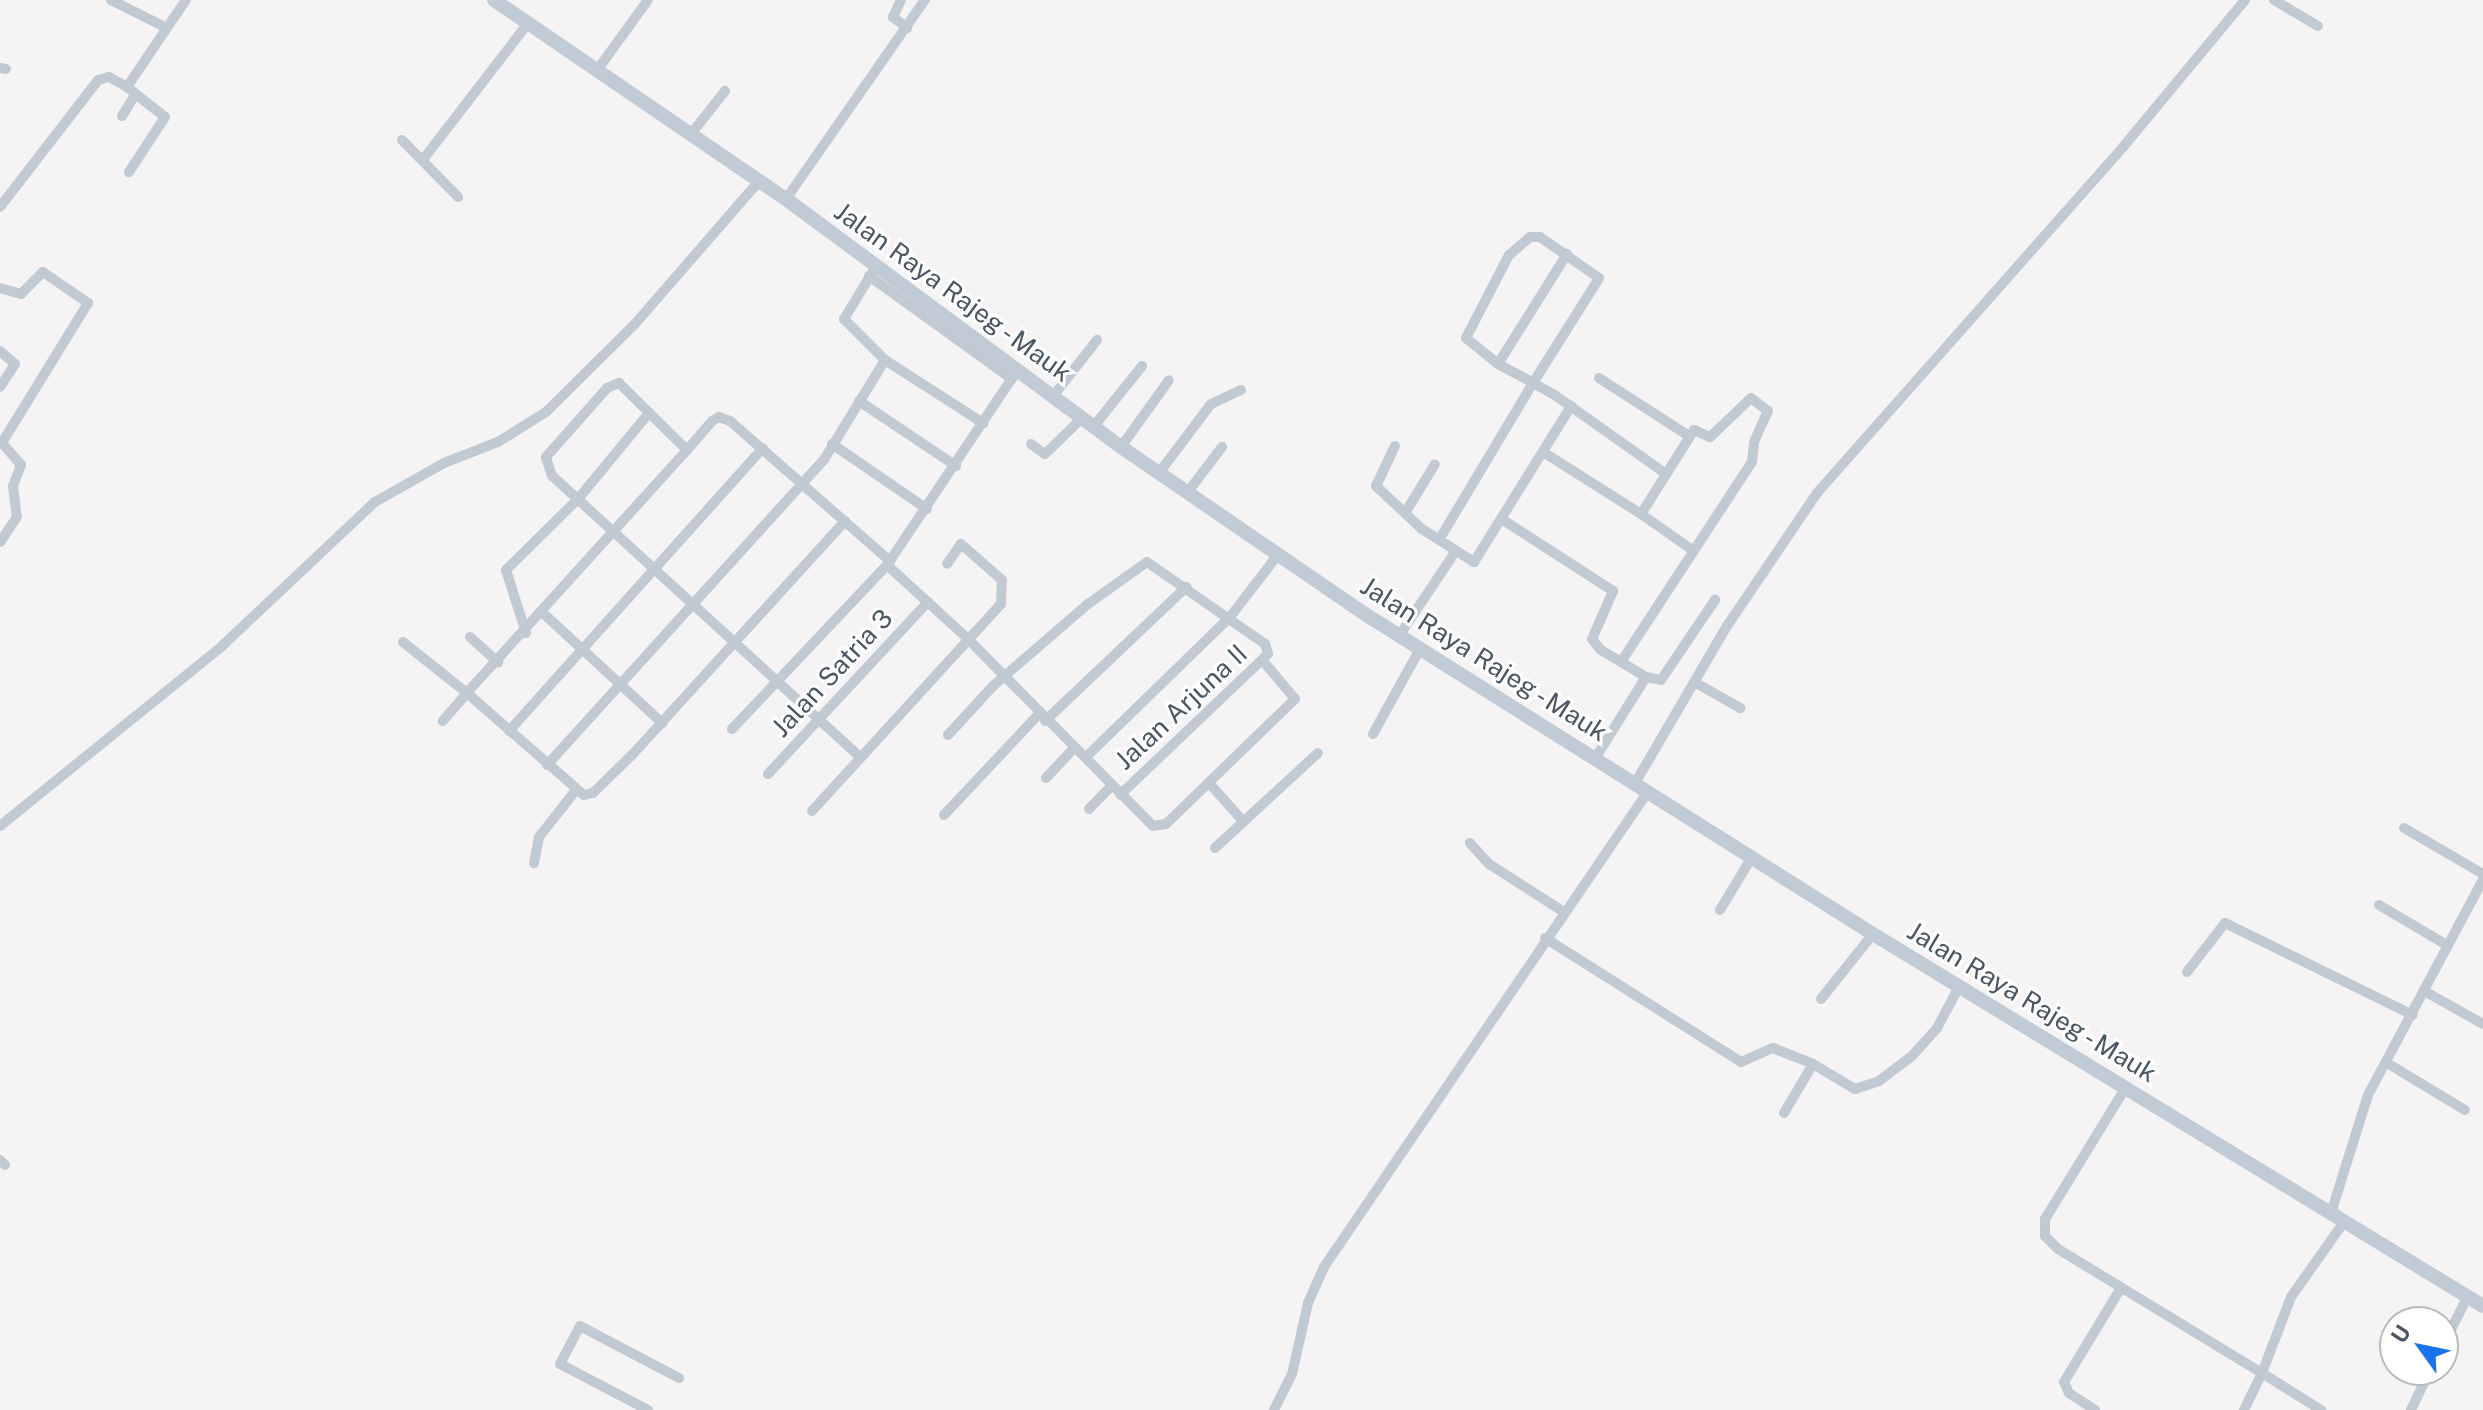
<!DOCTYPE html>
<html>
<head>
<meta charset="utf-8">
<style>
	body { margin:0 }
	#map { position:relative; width:2483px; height:1410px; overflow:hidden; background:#f5f3f3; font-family:"Public Sans",sans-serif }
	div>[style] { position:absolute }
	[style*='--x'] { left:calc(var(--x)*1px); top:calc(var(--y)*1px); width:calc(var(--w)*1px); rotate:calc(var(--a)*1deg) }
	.street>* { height:10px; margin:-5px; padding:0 5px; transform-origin:5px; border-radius:5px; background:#c1cad2 }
	.secondary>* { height:14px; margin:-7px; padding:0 7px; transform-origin:7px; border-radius:7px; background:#c1cbd6 }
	span { translate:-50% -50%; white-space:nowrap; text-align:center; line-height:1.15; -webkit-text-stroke:6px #fff; paint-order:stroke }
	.street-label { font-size:26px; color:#4a5661 }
	.north { position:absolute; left:2379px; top:1306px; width:80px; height:80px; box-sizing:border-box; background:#fff; border:2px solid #b7bbc0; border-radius:50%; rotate:303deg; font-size:22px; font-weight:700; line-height:32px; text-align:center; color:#4a5661 }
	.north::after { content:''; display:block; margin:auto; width:28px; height:36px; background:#1a73e8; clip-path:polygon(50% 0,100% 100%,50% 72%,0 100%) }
</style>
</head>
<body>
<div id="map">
	<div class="street">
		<div style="--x:111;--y:0;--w:60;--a:26.6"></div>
		<div style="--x:901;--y:0;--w:19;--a:115"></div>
		<div style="--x:893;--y:17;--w:18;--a:38"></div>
		<div style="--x:2274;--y:0;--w:51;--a:30.6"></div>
		<div style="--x:0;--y:68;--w:6;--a:9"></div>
		<div style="--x:598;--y:69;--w:85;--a:-54.1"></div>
		<div style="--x:127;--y:87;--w:48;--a:38.3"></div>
		<div style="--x:165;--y:117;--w:66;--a:123.2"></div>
		<div style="--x:122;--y:116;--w:26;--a:-58"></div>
		<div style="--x:691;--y:134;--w:55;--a:-51.7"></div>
		<div style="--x:402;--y:140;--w:80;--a:45.5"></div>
		<div style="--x:425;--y:157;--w:170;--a:-52.4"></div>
		<div style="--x:786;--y:199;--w:243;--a:-55.1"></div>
		<div style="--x:0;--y:207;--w:160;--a:-52.3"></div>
		<div style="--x:98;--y:80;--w:11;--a:-15"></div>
		<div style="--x:109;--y:77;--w:21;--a:29"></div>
		<div style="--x:127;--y:87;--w:105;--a:-55.9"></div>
		<div style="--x:869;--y:276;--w:176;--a:35.8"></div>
		<div style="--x:0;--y:288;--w:22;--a:16"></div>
		<div style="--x:21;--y:294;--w:31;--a:-45"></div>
		<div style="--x:43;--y:272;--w:55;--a:34.6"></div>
		<div style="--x:88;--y:303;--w:164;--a:121.6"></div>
		<div style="--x:2;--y:443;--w:29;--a:49"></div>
		<div style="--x:21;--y:465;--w:22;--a:111"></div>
		<div style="--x:13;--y:486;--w:31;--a:83"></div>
		<div style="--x:17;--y:517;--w:30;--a:124"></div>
		<div style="--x:0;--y:351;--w:20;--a:41"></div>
		<div style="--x:15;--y:364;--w:27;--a:123"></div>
		<div style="--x:885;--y:360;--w:117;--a:32.7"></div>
		<div style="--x:1498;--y:364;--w:130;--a:-57.9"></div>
		<div style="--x:1599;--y:378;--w:107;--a:32.8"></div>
		<div style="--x:1054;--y:395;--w:70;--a:-52"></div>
		<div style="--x:859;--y:401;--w:117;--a:33.8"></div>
		<div style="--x:1094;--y:426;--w:77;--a:-51.3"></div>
		<div style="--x:832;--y:444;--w:115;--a:34.4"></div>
		<div style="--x:1031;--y:444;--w:17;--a:36"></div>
		<div style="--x:1045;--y:454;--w:52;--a:-44.2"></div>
		<div style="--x:1395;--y:446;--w:44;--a:115.4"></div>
		<div style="--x:1376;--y:486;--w:63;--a:43.1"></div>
		<div style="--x:1422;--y:529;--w:62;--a:32.4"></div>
		<div style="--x:1474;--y:562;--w:184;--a:-58.1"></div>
		<div style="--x:1121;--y:447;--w:82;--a:-54.4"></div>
		<div style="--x:687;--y:450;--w:328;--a:132.2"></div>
		<div style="--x:467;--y:693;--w:155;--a:41.1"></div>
		<div style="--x:584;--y:795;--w:9;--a:-13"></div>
		<div style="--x:593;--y:793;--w:56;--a:-44.3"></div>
		<div style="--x:633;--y:754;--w:315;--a:-47.7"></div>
		<div style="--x:1543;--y:452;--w:116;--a:32.3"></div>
		<div style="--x:1159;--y:473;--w:86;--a:-53"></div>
		<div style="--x:1211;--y:404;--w:33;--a:-25"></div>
		<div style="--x:1187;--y:493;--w:58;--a:-52.7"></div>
		<div style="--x:1405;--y:513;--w:57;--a:-58.5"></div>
		<div style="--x:1503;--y:520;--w:131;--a:32.8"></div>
		<div style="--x:1613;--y:591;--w:52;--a:113.6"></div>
		<div style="--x:1592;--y:639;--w:14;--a:51"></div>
		<div style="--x:1601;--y:650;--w:52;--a:31"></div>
		<div style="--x:1646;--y:677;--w:94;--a:122"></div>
		<div style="--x:1439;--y:540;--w:183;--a:-59.1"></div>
		<div style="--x:1533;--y:383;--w:124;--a:-57.8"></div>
		<div style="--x:1599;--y:278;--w:72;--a:-145.2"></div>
		<div style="--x:1540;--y:237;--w:10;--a:180"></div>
		<div style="--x:1530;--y:237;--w:28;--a:139"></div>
		<div style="--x:1509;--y:255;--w:93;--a:117.4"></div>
		<div style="--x:1466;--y:338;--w:41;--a:39.1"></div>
		<div style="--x:1498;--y:364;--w:40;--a:28"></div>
		<div style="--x:1533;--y:383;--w:26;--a:29"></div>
		<div style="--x:1556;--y:396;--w:135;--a:35.3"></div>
		<div style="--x:887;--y:565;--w:110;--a:42.4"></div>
		<div style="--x:968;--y:639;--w:263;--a:45.3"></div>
		<div style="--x:1153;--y:826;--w:13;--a:-9"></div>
		<div style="--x:1166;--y:824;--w:180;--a:-44.1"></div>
		<div style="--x:1295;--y:699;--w:50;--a:-130.1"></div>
		<div style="--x:544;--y:614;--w:161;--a:42.7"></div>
		<div style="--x:526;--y:633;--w:66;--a:-107.6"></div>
		<div style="--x:506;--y:570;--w:101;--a:-44.6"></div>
		<div style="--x:578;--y:499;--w:112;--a:-50.5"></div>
		<div style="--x:1399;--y:636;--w:101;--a:-56.3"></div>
		<div style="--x:470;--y:637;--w:38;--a:42"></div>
		<div style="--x:403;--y:642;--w:82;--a:38.6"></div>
		<div style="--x:467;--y:693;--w:37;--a:131"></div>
		<div style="--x:1621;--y:662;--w:239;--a:-56.8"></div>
		<div style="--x:1752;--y:462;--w:20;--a:-84"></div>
		<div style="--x:1754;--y:442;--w:34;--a:-66"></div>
		<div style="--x:1768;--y:411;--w:21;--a:-143"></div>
		<div style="--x:1751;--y:398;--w:57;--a:136.4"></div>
		<div style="--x:1710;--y:437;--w:17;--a:-156"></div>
		<div style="--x:1694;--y:430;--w:99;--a:122.2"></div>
		<div style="--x:1641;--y:514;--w:61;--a:35"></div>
		<div style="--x:1646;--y:677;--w:15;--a:11"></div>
		<div style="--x:1661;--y:680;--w:97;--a:-56"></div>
		<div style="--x:1696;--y:683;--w:51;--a:29.6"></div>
		<div style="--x:1045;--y:721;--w:195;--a:-43.5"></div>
		<div style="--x:732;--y:729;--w:226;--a:-46.6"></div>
		<div style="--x:887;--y:565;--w:236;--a:-56.2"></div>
		<div style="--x:509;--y:731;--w:380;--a:-48.1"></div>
		<div style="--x:1373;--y:734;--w:97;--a:-61.1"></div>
		<div style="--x:948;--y:735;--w:67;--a:-47.4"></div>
		<div style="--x:993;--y:686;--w:125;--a:-40.8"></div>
		<div style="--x:1088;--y:604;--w:72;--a:-35.4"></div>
		<div style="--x:1147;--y:562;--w:144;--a:34.8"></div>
		<div style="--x:1265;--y:644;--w:10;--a:73"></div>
		<div style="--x:1268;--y:654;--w:204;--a:136.4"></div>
		<div style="--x:859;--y:756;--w:416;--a:-137.6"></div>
		<div style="--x:552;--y:476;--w:20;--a:-108"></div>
		<div style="--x:546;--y:457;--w:92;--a:-48.5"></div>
		<div style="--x:607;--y:388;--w:13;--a:-23"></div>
		<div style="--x:619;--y:383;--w:95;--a:44.6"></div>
		<div style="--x:687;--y:450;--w:38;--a:-49"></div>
		<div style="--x:712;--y:421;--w:8;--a:-30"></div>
		<div style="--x:719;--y:417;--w:12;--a:20"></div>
		<div style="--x:730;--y:421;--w:213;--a:41.2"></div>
		<div style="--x:1086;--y:757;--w:201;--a:-44.2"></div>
		<div style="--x:1230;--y:617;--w:77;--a:-52.4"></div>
		<div style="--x:547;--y:765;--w:414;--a:-47.8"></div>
		<div style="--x:825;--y:458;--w:115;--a:-58.5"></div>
		<div style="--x:885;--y:360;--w:58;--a:-135"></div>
		<div style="--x:844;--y:319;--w:63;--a:-58.6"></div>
		<div style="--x:768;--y:774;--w:235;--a:-47.1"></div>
		<div style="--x:1046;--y:778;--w:42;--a:-46.9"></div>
		<div style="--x:1209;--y:783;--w:51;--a:48.2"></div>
		<div style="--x:1634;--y:785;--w:184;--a:-59.7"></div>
		<div style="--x:1727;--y:626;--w:161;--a:-55.9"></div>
		<div style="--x:1817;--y:493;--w:462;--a:-48.5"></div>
		<div style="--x:2123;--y:147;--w:191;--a:-50.3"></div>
		<div style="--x:1089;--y:809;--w:32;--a:-46"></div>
		<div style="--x:812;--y:811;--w:280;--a:-47.6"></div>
		<div style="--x:1001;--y:604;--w:24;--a:-88"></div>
		<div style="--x:1002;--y:580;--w:55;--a:-138.7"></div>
		<div style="--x:961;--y:544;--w:24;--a:125"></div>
		<div style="--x:944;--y:815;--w:137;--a:-46.8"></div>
		<div style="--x:0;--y:826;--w:286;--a:-39"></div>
		<div style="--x:222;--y:646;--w:210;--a:-43.3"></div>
		<div style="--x:375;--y:502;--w:79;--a:-29.5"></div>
		<div style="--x:444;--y:463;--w:58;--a:-21.3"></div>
		<div style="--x:498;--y:442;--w:57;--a:-32"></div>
		<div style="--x:546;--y:412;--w:124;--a:-44.7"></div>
		<div style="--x:634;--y:325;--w:191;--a:-49"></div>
		<div style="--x:2404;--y:828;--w:91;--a:30.2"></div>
		<div style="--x:1470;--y:843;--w:28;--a:48"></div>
		<div style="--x:1489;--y:864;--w:89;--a:32.6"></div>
		<div style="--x:1215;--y:848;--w:140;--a:-42.7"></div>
		<div style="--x:534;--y:863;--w:26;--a:-79"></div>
		<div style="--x:539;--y:837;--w:60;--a:-51.8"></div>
		<div style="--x:2379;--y:905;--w:79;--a:30.5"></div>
		<div style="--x:1720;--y:910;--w:62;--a:-58.9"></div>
		<div style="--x:1545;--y:938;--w:232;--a:32.3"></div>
		<div style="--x:1741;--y:1062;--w:35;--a:-24"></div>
		<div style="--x:1773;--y:1048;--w:43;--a:21.8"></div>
		<div style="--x:1813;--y:1064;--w:49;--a:30.8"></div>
		<div style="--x:1855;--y:1089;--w:25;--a:-18"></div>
		<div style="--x:1879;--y:1081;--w:41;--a:-37.1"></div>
		<div style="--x:1912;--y:1056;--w:38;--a:-48"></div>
		<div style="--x:1937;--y:1028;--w:47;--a:-61.8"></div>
		<div style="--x:2187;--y:972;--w:62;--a:-52.2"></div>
		<div style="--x:2225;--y:923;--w:209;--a:26.1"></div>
		<div style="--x:2426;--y:992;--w:65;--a:29.3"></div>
		<div style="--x:1821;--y:999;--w:83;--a:-51.3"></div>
		<div style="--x:2387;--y:1063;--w:91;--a:31.1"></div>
		<div style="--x:2126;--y:1087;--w:155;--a:121.5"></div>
		<div style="--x:2045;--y:1219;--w:17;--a:90"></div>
		<div style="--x:2045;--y:1236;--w:18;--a:45"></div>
		<div style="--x:2058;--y:1249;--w:239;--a:31.3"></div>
		<div style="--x:2262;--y:1373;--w:81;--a:-69.1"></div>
		<div style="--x:2291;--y:1297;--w:92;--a:-54.8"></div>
		<div style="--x:1784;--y:1113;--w:57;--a:-59.4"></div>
		<div style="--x:0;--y:1160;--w:7;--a:45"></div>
		<div style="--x:2331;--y:1213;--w:124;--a:-72.6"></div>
		<div style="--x:2368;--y:1095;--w:244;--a:-61.9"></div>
		<div style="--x:2443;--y:1345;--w:55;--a:-63"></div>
		<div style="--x:648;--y:1410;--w:99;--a:-152.4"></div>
		<div style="--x:560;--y:1364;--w:43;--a:-62.2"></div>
		<div style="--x:580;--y:1326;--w:112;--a:27.7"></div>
		<div style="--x:1274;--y:1410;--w:40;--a:-63.4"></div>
		<div style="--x:1292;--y:1374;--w:73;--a:-77.3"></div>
		<div style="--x:1308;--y:1303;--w:39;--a:-66"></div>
		<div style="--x:1324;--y:1267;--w:577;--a:-55.73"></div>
		<div style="--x:2095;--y:1410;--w:31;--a:-147"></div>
		<div style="--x:2069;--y:1393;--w:12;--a:-114"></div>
		<div style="--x:2064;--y:1382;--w:110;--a:-58.8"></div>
		<div style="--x:2244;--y:1410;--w:41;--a:-64.1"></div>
		<div style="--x:2262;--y:1373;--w:70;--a:32.1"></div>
		<div style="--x:2411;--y:1410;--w:44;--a:-64.6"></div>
	</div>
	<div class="secondary">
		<div style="--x:494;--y:0;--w:353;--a:34.3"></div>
		<div style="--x:786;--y:199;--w:417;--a:36.5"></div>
		<div style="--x:1121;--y:447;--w:299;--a:34.4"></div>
		<div style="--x:1368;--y:616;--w:597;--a:32.2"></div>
		<div style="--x:1873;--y:934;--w:714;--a:31.38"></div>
	</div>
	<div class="street-label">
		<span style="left:953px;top:292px;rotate:36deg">Jalan Raya Rajeg - Mauk</span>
		<span style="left:1484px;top:659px;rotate:32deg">Jalan Raya Rajeg - Mauk</span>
		<span style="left:832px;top:673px;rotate:-47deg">Jalan Satria 3</span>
		<span style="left:1181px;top:707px;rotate:-43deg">Jalan Arjuna II</span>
		<span style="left:2032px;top:1002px;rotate:31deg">Jalan Raya Rajeg - Mauk</span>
	</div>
	<div class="north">U</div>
</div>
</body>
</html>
